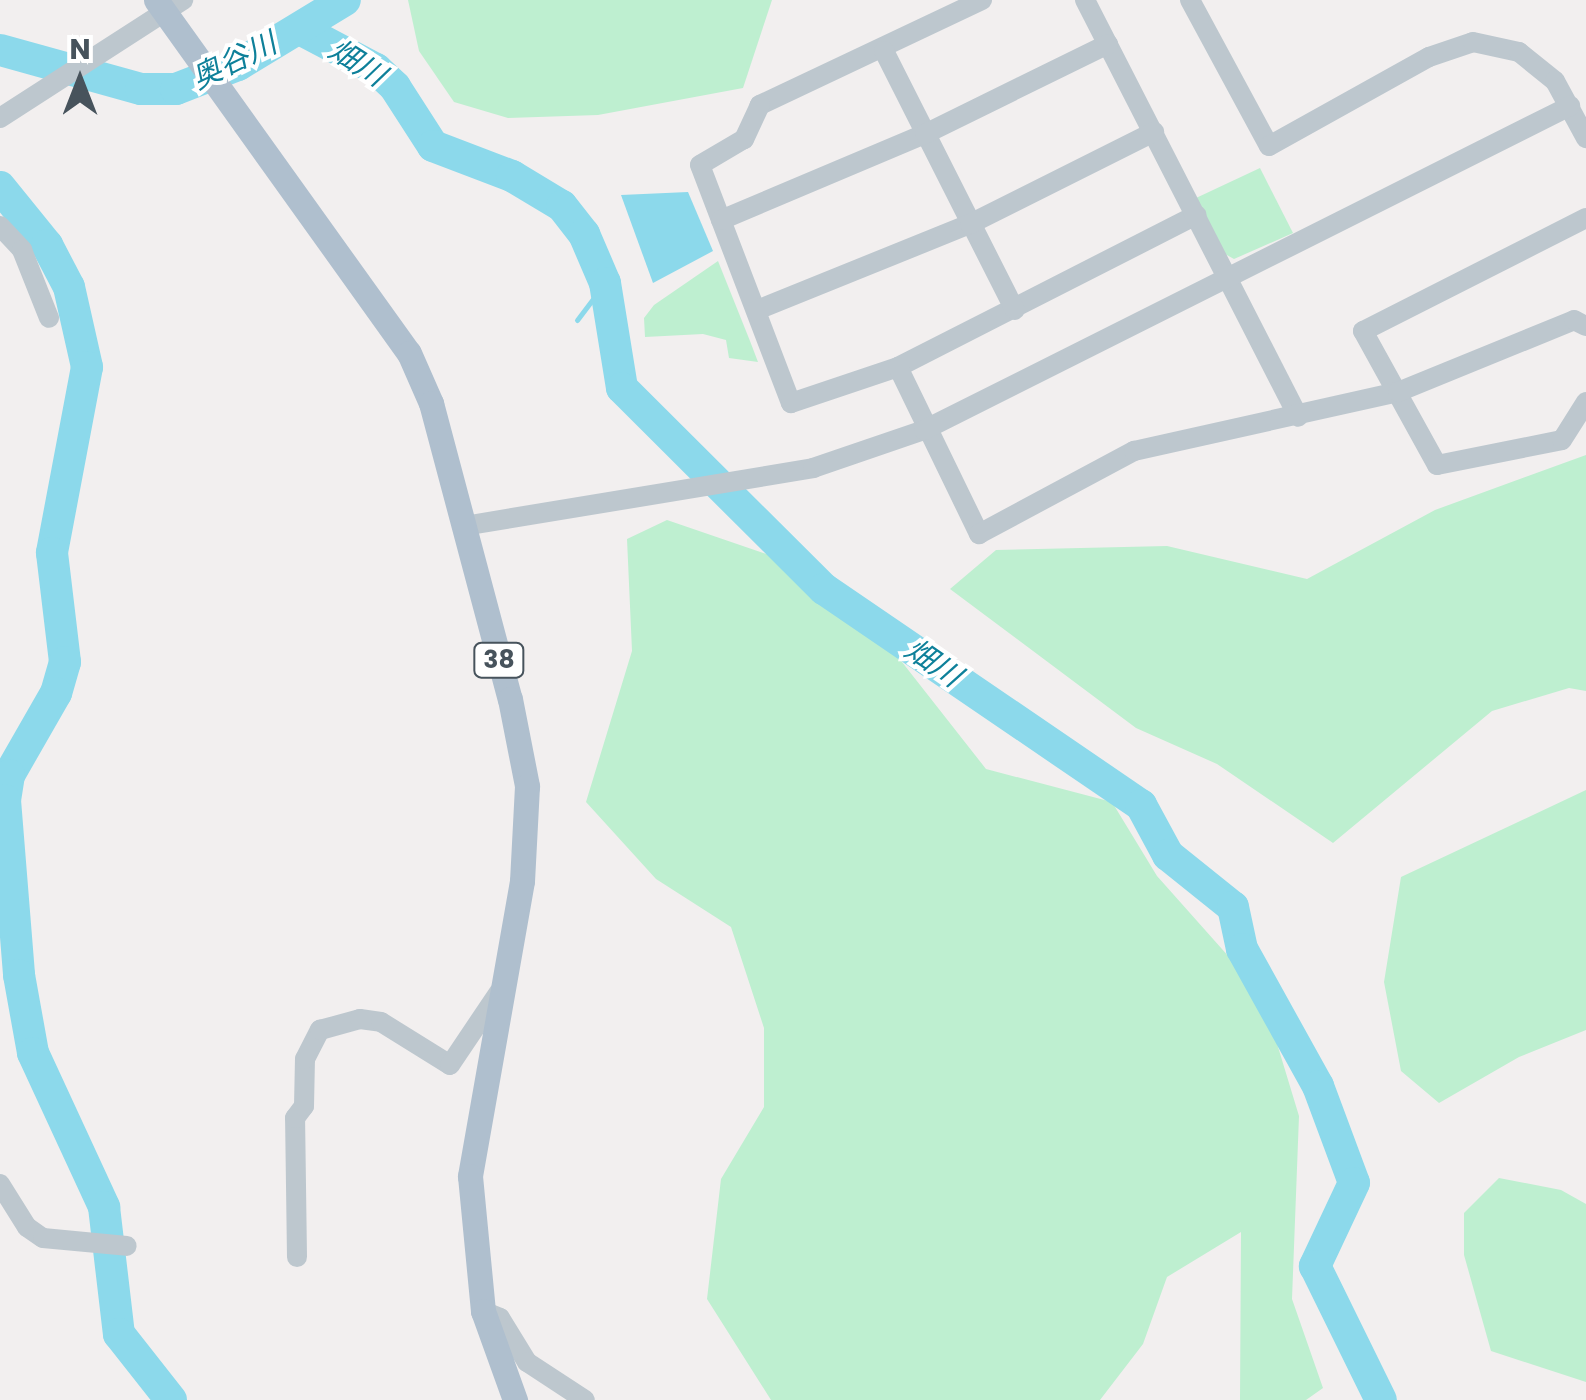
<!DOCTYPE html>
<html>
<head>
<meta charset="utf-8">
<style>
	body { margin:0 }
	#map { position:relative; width:1586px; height:1400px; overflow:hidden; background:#f2efef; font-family:Poppins,"Noto Sans JP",sans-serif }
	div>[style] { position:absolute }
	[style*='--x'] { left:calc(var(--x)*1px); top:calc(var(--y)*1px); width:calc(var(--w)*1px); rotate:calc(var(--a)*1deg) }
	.green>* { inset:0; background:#beefd0 }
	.water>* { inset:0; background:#8cd9eb }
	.stream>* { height:5px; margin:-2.5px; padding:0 2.5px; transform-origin:2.5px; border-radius:2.5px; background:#8cd9eb }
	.river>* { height:32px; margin:-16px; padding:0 16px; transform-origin:16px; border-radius:16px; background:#8cd9eb }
	.minor>* { height:20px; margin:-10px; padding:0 10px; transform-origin:10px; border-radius:10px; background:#bdc7ce }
	.major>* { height:25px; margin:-12.5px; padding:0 12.5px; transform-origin:12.5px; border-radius:12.5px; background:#afbfce }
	span { translate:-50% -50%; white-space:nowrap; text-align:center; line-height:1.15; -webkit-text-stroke:8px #fff; paint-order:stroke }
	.shield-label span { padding:2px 8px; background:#fff; border:2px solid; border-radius:8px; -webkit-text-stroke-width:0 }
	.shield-label { font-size:25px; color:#47535c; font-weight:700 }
	.water-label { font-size:30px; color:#0e809a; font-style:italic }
	.north { position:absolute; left:30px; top:30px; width:100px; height:100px; -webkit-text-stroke:8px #fff; paint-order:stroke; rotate:0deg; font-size:28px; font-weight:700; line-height:40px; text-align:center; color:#47535c }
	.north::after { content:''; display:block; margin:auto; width:35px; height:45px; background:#47535c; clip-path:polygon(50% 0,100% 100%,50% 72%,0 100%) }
</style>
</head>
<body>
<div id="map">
	<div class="green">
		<div style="clip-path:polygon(408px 0,772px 0,743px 88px,598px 115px,508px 118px,454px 102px,419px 51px)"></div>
		<div style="clip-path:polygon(1260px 168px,1293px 233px,1234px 259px,1225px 254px,1196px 198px)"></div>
		<div style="clip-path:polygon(718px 261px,750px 341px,758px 362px,729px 358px,726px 340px,703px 334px,645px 337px,644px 318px,654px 305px)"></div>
		<div style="clip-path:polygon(1586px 455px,1586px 691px,1569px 688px,1492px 711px,1333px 843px,1217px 764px,1136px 728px,950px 589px,996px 550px,1167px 546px,1307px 579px,1435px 510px)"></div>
		<div style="clip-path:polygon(667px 520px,836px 578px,986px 769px,1112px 802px,1157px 876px,1262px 994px,1299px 1116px,1292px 1299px,1323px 1388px,1306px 1400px,1240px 1400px,1241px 1232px,1167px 1277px,1143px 1344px,1100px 1400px,771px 1400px,707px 1299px,721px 1179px,764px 1107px,764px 1028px,731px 927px,656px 879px,586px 802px,632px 651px,627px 539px)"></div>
		<div style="clip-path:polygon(1586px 790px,1586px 1030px,1519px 1057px,1439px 1103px,1401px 1071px,1384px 982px,1401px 877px)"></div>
		<div style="clip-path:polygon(1499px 1178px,1561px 1190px,1586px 1204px,1586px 1382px,1491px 1351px,1464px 1255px,1464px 1213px)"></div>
	</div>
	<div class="water">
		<div style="clip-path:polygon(688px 192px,713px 251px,653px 283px,621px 195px)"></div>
	</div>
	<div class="stream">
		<div style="--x:577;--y:320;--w:46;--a:-52.9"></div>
	</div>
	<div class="river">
		<div style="--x:300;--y:29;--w:86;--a:27.8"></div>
		<div style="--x:376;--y:69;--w:26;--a:43"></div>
		<div style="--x:395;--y:87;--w:70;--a:57.2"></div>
		<div style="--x:433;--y:146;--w:85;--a:20.8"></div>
		<div style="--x:512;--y:176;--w:58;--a:31"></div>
		<div style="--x:562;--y:206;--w:36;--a:52"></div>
		<div style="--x:584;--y:234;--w:53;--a:66.8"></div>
		<div style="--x:605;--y:283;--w:106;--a:80.8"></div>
		<div style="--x:622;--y:388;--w:285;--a:44.9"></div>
		<div style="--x:824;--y:589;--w:384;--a:34.3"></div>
		<div style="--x:1141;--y:805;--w:57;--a:61.6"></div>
		<div style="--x:1168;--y:855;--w:83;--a:38.7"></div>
		<div style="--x:1233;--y:907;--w:43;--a:77.9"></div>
		<div style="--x:1242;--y:949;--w:157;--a:61"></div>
		<div style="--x:1318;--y:1086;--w:103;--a:69.6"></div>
		<div style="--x:1354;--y:1183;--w:92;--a:115.2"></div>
		<div style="--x:1315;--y:1266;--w:149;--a:63.8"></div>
		<div style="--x:0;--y:50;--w:146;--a:15.5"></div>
		<div style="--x:141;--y:89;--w:35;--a:0"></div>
		<div style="--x:176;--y:89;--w:66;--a:-21.2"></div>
		<div style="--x:238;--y:65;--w:125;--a:-31.3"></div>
		<div style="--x:0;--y:187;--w:75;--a:51"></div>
		<div style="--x:47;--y:245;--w:47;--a:62.4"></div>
		<div style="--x:69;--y:287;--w:82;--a:77.3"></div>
		<div style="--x:87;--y:367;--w:189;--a:100.7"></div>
		<div style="--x:52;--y:553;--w:110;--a:83.2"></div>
		<div style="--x:65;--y:662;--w:32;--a:106"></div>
		<div style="--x:56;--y:693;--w:95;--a:119.8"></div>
		<div style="--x:9;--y:775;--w:25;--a:99"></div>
		<div style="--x:5;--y:800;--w:176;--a:85.4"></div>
		<div style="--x:19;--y:975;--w:79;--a:79.8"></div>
		<div style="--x:33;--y:1053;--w:170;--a:65.2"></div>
		<div style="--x:104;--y:1207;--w:128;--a:83.3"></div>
		<div style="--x:119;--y:1334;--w:84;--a:51.8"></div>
	</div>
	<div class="minor">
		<div style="--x:982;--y:0;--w:246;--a:154.7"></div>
		<div style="--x:760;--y:105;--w:38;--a:115"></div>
		<div style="--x:744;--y:139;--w:51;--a:149.4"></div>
		<div style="--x:700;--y:165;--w:255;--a:69.1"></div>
		<div style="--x:791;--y:403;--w:113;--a:-18.6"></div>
		<div style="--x:898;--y:367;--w:335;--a:-27"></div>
		<div style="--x:1085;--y:0;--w:468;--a:62.9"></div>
		<div style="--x:1190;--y:0;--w:166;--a:61.6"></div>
		<div style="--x:1269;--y:146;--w:183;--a:-29.1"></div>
		<div style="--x:1429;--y:57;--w:46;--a:-18.8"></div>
		<div style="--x:1473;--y:42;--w:47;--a:12.3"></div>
		<div style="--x:1519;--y:52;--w:46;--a:38.9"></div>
		<div style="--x:1555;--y:81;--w:65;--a:61.5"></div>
		<div style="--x:884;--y:51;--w:290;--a:63.2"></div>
		<div style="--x:0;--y:118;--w:218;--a:-32.8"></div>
		<div style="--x:1586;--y:218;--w:250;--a:153.1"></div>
		<div style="--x:1363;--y:331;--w:153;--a:61.1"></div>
		<div style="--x:1437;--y:465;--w:127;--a:-11.3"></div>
		<div style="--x:1562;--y:440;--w:45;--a:-57.7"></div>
		<div style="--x:721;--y:220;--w:221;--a:-22.9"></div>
		<div style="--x:925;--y:134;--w:204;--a:-26.2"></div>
		<div style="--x:0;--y:226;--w:33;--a:47"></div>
		<div style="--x:22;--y:250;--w:73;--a:68.3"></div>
		<div style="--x:757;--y:310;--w:230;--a:-22"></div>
		<div style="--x:970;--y:224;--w:206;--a:-26.6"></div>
		<div style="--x:898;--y:367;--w:186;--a:64.1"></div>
		<div style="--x:979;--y:534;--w:176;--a:-28.2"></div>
		<div style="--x:1134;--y:451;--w:271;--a:-12.6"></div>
		<div style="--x:1398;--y:392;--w:190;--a:-22.2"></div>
		<div style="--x:1574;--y:320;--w:13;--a:27"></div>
		<div style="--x:464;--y:526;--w:354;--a:-9.4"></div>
		<div style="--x:813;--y:468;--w:117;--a:-18.9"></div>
		<div style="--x:924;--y:430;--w:723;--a:-26.64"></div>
		<div style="--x:0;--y:1184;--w:51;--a:57.9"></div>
		<div style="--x:27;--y:1227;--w:19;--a:35"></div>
		<div style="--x:43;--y:1238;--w:84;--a:5.4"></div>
		<div style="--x:297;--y:1257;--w:139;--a:-90.8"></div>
		<div style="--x:295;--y:1118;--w:15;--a:-53"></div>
		<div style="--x:304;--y:1106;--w:47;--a:-88.8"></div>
		<div style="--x:305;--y:1059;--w:33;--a:-63"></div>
		<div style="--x:320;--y:1030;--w:41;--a:-15.4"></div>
		<div style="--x:360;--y:1019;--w:21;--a:8"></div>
		<div style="--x:381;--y:1022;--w:81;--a:31.9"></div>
		<div style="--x:450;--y:1065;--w:88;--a:-56.1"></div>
		<div style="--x:483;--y:1311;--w:18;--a:22"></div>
		<div style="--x:500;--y:1318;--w:52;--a:58.5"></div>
		<div style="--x:527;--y:1362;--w:69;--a:33.2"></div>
	</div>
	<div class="major">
		<div style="--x:156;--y:0;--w:434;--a:54.4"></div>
		<div style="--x:409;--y:353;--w:55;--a:66.3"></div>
		<div style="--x:431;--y:403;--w:306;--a:75.1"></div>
		<div style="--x:510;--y:699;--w:89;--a:78.9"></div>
		<div style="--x:527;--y:786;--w:95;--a:93"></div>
		<div style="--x:522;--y:881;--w:300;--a:100"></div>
		<div style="--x:470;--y:1176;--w:136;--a:84.5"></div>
		<div style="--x:483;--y:1311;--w:95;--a:70.2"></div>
	</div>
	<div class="shield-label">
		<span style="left:499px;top:660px">38</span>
	</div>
	<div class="water-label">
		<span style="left:234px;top:61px;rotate:-26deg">奥谷川</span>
		<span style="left:357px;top:63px;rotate:32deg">畑川</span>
		<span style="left:933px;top:663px;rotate:34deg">畑川</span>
	</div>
	<div class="north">N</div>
</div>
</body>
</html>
